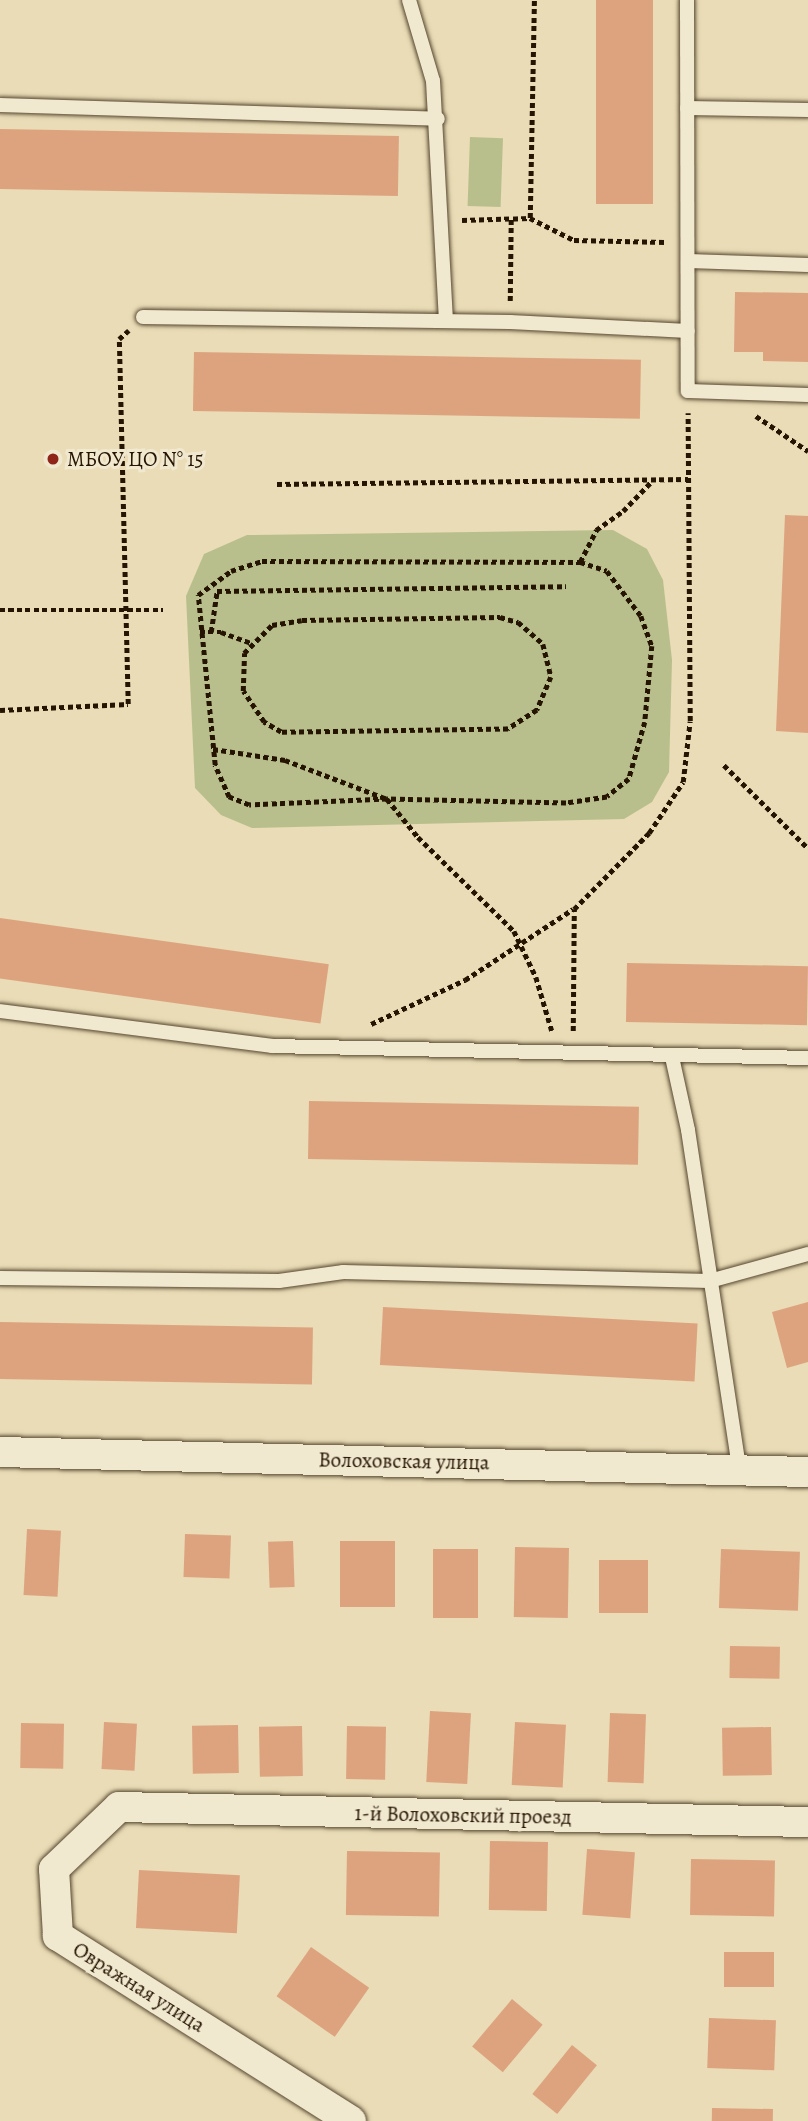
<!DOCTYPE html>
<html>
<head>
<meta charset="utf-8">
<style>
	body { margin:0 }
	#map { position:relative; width:808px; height:2121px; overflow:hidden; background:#e9dcb6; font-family:Alegreya,serif }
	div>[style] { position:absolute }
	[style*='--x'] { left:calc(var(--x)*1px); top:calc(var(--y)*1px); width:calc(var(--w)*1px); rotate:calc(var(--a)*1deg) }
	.green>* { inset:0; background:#b9bf8c; transform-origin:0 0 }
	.building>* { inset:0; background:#dda37f; transform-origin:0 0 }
	.path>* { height:4.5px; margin-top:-2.25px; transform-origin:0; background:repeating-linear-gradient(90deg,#241400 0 5px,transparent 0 8.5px) }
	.roads { filter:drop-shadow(0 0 2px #55462e) drop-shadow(0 0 2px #55462e) }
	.lane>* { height:14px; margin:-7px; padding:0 7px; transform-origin:7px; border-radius:7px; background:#f1e8d0 }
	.street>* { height:30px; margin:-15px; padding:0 15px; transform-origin:15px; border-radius:15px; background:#f1e8d0 }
	.dots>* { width:19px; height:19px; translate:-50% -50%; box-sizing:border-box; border:4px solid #f1e8d0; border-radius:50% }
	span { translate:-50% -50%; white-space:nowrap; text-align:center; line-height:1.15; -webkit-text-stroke:6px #f1e8d0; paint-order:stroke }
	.poi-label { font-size:21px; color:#241400 }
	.left { translate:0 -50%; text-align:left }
	.street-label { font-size:21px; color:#241400 }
</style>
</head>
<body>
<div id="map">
	<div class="green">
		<div style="left:470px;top:137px;width:33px;height:69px;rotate:2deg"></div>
		<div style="clip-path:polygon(613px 530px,647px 549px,663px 580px,672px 660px,669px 772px,652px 802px,624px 819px,252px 828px,221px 815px,195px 788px,186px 596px,204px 554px,247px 535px)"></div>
	</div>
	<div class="building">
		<div style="left:596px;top:0;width:57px;height:204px"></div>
		<div style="left:0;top:129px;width:399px;height:60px;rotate:1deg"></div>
		<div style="clip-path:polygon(735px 292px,808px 293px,808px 362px,763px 361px,763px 352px,734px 352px)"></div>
		<div style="left:194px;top:352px;width:447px;height:59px;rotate:1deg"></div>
		<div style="clip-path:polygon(785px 515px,808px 516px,808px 733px,776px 731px)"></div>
		<div style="left:0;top:918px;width:332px;height:60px;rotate:8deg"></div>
		<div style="left:627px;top:963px;width:181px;height:59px;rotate:1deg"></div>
		<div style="left:309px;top:1101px;width:330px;height:58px;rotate:1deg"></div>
		<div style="clip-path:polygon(808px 1302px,808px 1362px,787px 1368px,772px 1312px)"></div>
		<div style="left:383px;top:1307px;width:315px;height:58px;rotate:3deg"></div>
		<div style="left:0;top:1322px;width:313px;height:57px;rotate:1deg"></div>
		<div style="left:27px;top:1529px;width:34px;height:66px;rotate:3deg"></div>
		<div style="left:185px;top:1534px;width:46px;height:43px;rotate:2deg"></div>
		<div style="left:293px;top:1541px;width:46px;height:25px;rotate:88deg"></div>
		<div style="left:340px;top:1541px;width:55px;height:66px"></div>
		<div style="left:515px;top:1547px;width:54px;height:70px;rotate:1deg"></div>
		<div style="left:433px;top:1549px;width:45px;height:69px"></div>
		<div style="left:721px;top:1549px;width:79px;height:59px;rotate:2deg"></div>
		<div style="left:599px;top:1560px;width:49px;height:53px"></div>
		<div style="left:730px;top:1646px;width:50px;height:32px;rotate:1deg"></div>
		<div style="left:430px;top:1711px;width:41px;height:71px;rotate:3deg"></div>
		<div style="left:610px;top:1713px;width:36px;height:69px;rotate:2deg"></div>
		<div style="left:104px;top:1722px;width:33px;height:47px;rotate:3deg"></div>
		<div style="left:515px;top:1722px;width:51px;height:63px;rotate:3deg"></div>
		<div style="left:21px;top:1723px;width:43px;height:45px;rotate:1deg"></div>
		<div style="left:238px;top:1725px;width:48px;height:46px;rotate:89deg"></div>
		<div style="left:302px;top:1726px;width:50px;height:43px;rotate:89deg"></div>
		<div style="left:347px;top:1726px;width:39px;height:53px;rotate:1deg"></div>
		<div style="left:771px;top:1727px;width:48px;height:49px;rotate:89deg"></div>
		<div style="left:490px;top:1841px;width:58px;height:69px;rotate:1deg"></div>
		<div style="left:587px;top:1849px;width:48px;height:66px;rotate:4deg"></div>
		<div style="left:347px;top:1851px;width:93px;height:64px;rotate:1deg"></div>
		<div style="left:691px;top:1859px;width:84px;height:56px;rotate:1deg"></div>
		<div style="left:139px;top:1870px;width:101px;height:58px;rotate:3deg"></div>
		<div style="left:311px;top:1947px;width:71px;height:60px;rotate:35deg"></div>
		<div style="left:774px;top:1952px;width:35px;height:50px;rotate:90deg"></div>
		<div style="left:512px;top:1999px;width:40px;height:62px;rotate:40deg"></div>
		<div style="left:709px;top:2018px;width:67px;height:50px;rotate:2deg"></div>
		<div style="left:572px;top:2045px;width:32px;height:63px;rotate:39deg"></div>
		<div style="left:712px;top:2108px;width:61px;height:13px;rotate:1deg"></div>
	</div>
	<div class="path">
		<div style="--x:530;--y:218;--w:218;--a:-88.9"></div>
		<div style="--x:462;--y:220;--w:68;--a:-1.7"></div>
		<div style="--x:530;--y:218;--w:49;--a:26.6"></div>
		<div style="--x:574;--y:240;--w:91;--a:1.3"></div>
		<div style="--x:510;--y:301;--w:83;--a:-89.3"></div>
		<div style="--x:756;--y:416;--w:63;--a:33.9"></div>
		<div style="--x:277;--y:484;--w:411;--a:-0.7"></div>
		<div style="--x:262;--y:561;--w:318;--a:0.2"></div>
		<div style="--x:580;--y:562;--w:28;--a:18"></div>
		<div style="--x:607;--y:571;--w:56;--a:52.9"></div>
		<div style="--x:641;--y:616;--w:32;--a:70"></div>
		<div style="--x:652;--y:646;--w:76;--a:95.3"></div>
		<div style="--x:645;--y:722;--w:59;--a:105.7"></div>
		<div style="--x:629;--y:779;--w:28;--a:141"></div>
		<div style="--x:607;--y:797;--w:41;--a:171.7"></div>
		<div style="--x:566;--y:803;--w:179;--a:-178.7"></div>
		<div style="--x:387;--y:799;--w:138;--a:177.5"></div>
		<div style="--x:249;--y:805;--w:22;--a:-158"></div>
		<div style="--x:229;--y:797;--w:35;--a:-114"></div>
		<div style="--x:215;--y:765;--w:171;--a:-95.7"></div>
		<div style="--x:198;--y:595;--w:41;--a:-36"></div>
		<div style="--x:231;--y:571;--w:33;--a:-18"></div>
		<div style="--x:580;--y:562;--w:36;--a:-63"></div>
		<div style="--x:596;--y:530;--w:33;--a:-35"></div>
		<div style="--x:623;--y:511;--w:42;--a:-46"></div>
		<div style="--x:0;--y:610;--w:163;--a:0"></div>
		<div style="--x:500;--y:617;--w:19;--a:16"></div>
		<div style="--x:518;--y:622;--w:33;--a:41"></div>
		<div style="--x:543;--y:644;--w:34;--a:76"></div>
		<div style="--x:551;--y:677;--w:36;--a:113"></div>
		<div style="--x:537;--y:710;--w:35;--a:147"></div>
		<div style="--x:508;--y:729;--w:227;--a:179.2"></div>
		<div style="--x:281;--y:732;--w:20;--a:-150"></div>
		<div style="--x:264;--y:722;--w:37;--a:-124"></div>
		<div style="--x:243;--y:691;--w:38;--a:-88"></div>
		<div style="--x:244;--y:653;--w:40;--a:-45"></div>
		<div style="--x:272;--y:625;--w:30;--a:-9"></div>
		<div style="--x:302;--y:620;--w:198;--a:-0.9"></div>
		<div style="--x:200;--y:632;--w:21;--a:0"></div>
		<div style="--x:221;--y:632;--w:33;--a:20"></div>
		<div style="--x:211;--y:632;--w:41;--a:-81.7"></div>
		<div style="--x:217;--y:591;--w:349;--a:-0.8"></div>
		<div style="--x:0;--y:710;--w:128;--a:-2.7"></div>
		<div style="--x:128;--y:704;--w:365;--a:-91.4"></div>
		<div style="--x:119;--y:339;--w:13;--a:-42"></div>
		<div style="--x:213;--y:749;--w:73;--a:8.7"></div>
		<div style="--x:285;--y:760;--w:109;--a:20.9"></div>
		<div style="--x:387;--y:799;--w:49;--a:50.8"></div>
		<div style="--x:418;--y:837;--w:134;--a:44.4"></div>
		<div style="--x:514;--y:931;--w:51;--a:64.4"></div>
		<div style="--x:536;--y:977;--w:56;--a:73.5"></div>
		<div style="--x:724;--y:765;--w:118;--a:44.7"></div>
		<div style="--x:371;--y:1024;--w:104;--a:-25.1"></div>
		<div style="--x:465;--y:980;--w:129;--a:-33.3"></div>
		<div style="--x:573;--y:1031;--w:122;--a:-89.5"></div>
		<div style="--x:574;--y:909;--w:107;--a:-45.4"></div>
		<div style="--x:649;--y:833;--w:61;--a:-56.3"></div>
		<div style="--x:683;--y:782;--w:61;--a:-83.5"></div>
		<div style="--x:690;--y:721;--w:308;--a:-90.4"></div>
	</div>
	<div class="roads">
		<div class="lane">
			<div style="--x:409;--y:0;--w:84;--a:73.5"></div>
			<div style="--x:433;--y:81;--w:240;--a:86.9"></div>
			<div style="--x:687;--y:0;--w:391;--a:89.9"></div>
			<div style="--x:688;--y:391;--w:120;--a:1.9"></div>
			<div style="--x:0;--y:105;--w:438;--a:1.8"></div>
			<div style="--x:687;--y:108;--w:121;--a:0.9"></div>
			<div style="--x:688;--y:261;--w:120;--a:1.9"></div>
			<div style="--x:143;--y:317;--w:367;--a:0.8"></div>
			<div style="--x:510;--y:322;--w:178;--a:2.9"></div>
			<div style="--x:0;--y:1011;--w:274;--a:7.3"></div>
			<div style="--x:272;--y:1046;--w:536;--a:1.28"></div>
			<div style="--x:672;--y:1057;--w:75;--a:77.6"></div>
			<div style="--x:688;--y:1130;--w:342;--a:81.4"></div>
			<div style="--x:0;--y:1278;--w:279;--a:0.6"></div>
			<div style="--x:279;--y:1281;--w:65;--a:-8"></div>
			<div style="--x:343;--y:1272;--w:367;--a:1.4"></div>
			<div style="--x:710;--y:1281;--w:102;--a:-15.4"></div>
		</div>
		<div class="street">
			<div style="--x:0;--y:1452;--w:808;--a:1.42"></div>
			<div style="--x:351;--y:2121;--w:347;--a:-147.7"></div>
			<div style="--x:58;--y:1936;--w:67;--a:-93.4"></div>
			<div style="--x:54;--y:1869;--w:90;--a:-43.6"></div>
			<div style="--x:119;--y:1807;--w:689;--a:1.25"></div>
		</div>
	</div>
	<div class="dots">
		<div style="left:53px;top:459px;background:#8f2418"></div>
	</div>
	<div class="poi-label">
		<span class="left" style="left:67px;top:459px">МБОУ ЦО N° 15</span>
	</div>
	<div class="street-label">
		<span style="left:404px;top:1461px;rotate:1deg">Волоховская улица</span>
		<span style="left:463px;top:1815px;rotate:1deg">1-й Волоховский проезд</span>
		<span style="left:139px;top:1987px;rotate:32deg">Овражная улица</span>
	</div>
</div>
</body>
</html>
